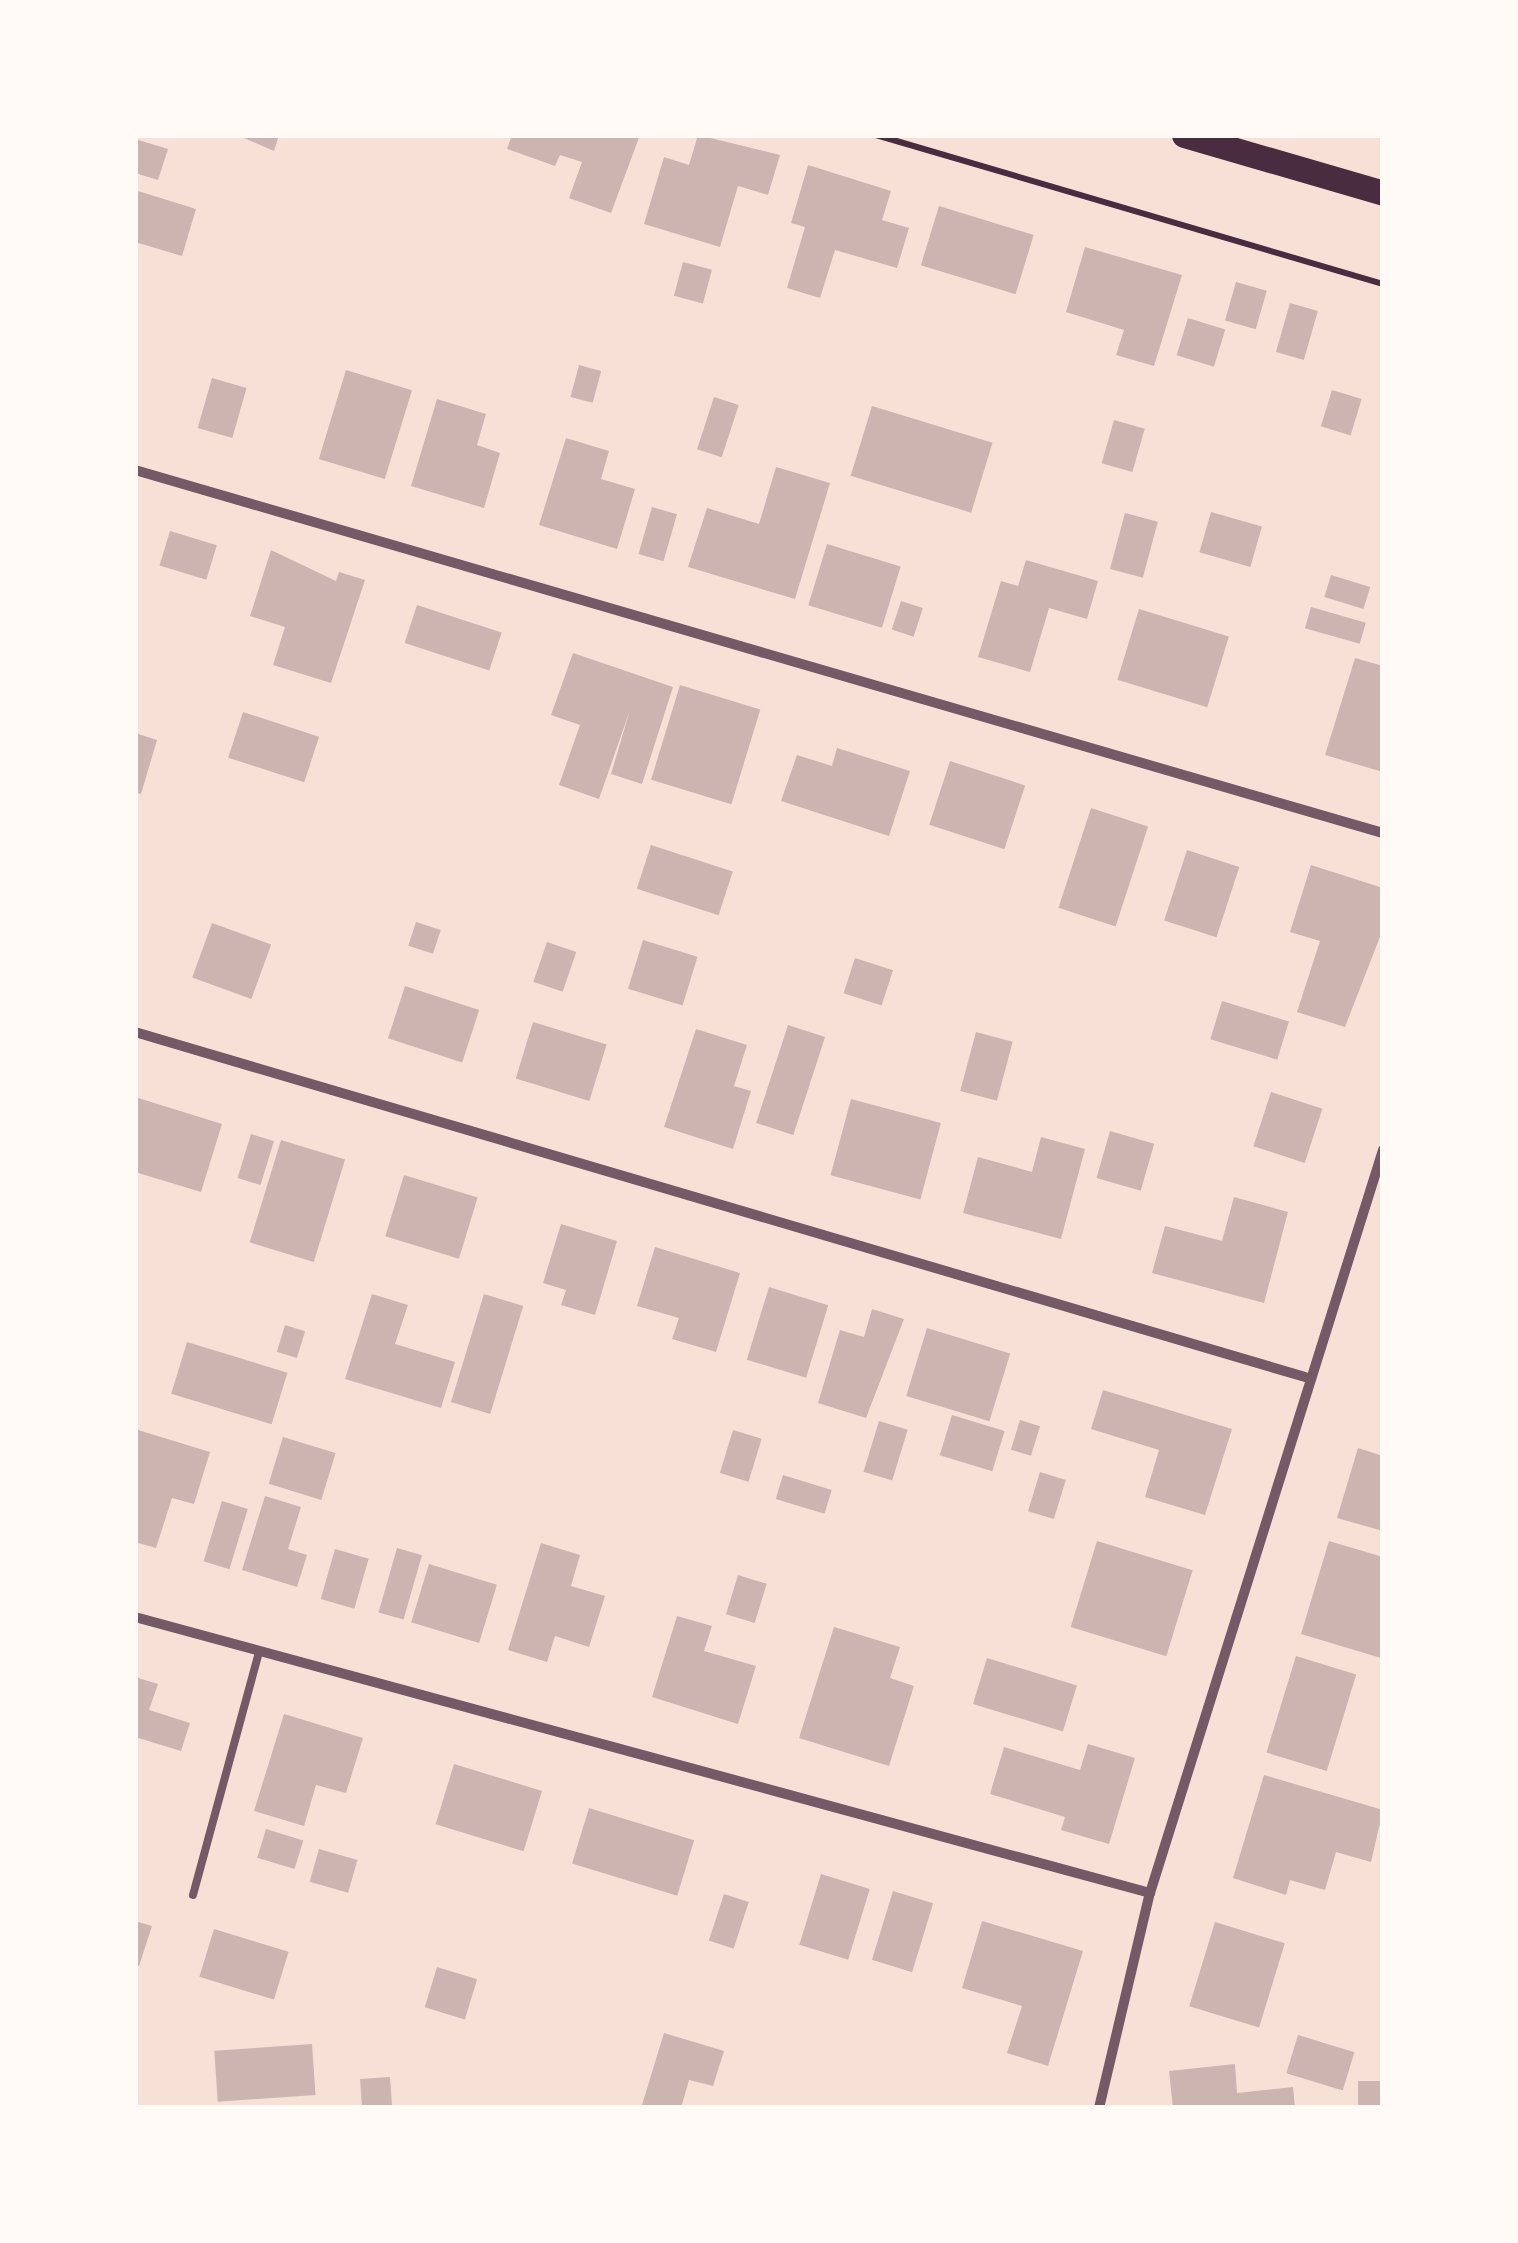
<!DOCTYPE html>
<html>
<head>
<meta charset="utf-8">
<style>
	body { margin:0 }
	#map { position:relative; width:1518px; height:2243px; overflow:hidden; background:#f7e1d7; font-family:"DM Sans",sans-serif }
	div>[style] { position:absolute }
	[style*='--x'] { left:calc(var(--x)*1px); top:calc(var(--y)*1px); width:calc(var(--w)*1px); rotate:calc(var(--a)*1deg) }
	.building>* { inset:0; background:#ccb4b1; transform-origin:0 0 }
	.path>* { height:6px; margin:-3px; padding:0 3px; transform-origin:3px; border-radius:3px; background:#4a2c40 }
	.service>* { height:8px; margin:-4px; padding:0 4px; transform-origin:4px; border-radius:4px; background:#755966 }
	.minor>* { height:10px; margin:-5px; padding:0 5px; transform-origin:5px; border-radius:5px; background:#755966 }
	.primary>* { height:25px; margin:-12.5px; padding:0 12.5px; transform-origin:12.5px; border-radius:12.5px; background:#4a2c40 }
	span { translate:-50% -50%; white-space:nowrap; text-align:center; line-height:1.15; -webkit-text-stroke:8px #fffaf5; paint-order:stroke }
	.frame { position:absolute; inset:0; border:138px solid #fffaf5; pointer-events:none }
</style>
</head>
<body>
<div id="map">
	<div class="building">
		<div style="clip-path:polygon(237px 135px,279px 135px,274px 151px)"></div>
		<div style="clip-path:polygon(512px 135px,640px 135px,611px 213px,569px 198px,582px 162px,560px 155px,555px 166px,507px 149px)"></div>
		<div style="clip-path:polygon(698px 135px,780px 155px,768px 195px,738px 186px,720px 247px,644px 224px,664px 157px,689px 165px)"></div>
		<div style="clip-path:polygon(135px 139px,168px 149px,158px 180px,135px 173px)"></div>
		<div style="clip-path:polygon(808px 165px,891px 191px,882px 220px,909px 228px,897px 268px,835px 250px,820px 298px,787px 288px,805px 227px,791px 223px)"></div>
		<div style="clip-path:polygon(135px 190px,196px 209px,182px 256px,135px 242px)"></div>
		<div style="left:939px;top:206px;width:99px;height:62px;rotate:17deg"></div>
		<div style="clip-path:polygon(1085px 247px,1182px 275px,1154px 366px,1116px 355px,1124px 330px,1066px 312px)"></div>
		<div style="left:683px;top:262px;width:30px;height:35px;rotate:15deg"></div>
		<div style="left:1236px;top:282px;width:32px;height:40px;rotate:16deg"></div>
		<div style="left:1290px;top:303px;width:29px;height:51px;rotate:16deg"></div>
		<div style="left:1188px;top:318px;width:39px;height:39px;rotate:17deg"></div>
		<div style="left:579px;top:365px;width:23px;height:33px;rotate:15deg"></div>
		<div style="left:346px;top:370px;width:69px;height:93px;rotate:17deg"></div>
		<div style="left:212px;top:378px;width:36px;height:52px;rotate:16deg"></div>
		<div style="left:1332px;top:390px;width:31px;height:38px;rotate:17deg"></div>
		<div style="left:714px;top:397px;width:26px;height:55px;rotate:18deg"></div>
		<div style="clip-path:polygon(437px 399px,486px 414px,477px 445px,500px 453px,484px 508px,411px 486px)"></div>
		<div style="left:872px;top:406px;width:126px;height:73px;rotate:17deg"></div>
		<div style="left:1114px;top:420px;width:32px;height:45px;rotate:16deg"></div>
		<div style="clip-path:polygon(566px 438px,609px 451px,601px 479px,635px 489px,617px 549px,539px 525px)"></div>
		<div style="clip-path:polygon(776px 467px,830px 483px,795px 599px,688px 567px,707px 508px,759px 524px)"></div>
		<div style="left:652px;top:507px;width:26px;height:49px;rotate:16deg"></div>
		<div style="left:1211px;top:512px;width:53px;height:42px;rotate:16deg"></div>
		<div style="left:1125px;top:513px;width:34px;height:58px;rotate:15deg"></div>
		<div style="left:170px;top:531px;width:49px;height:36px;rotate:17deg"></div>
		<div style="left:827px;top:544px;width:77px;height:64px;rotate:17deg"></div>
		<div style="clip-path:polygon(271px 550px,336px 581px,339px 572px,365px 580px,331px 683px,273px 665px,285px 627px,250px 616px)"></div>
		<div style="clip-path:polygon(1026px 560px,1098px 581px,1087px 619px,1049px 608px,1030px 672px,978px 657px,1001px 581px,1018px 586px)"></div>
		<div style="left:1331px;top:575px;width:41px;height:23px;rotate:17deg"></div>
		<div style="left:901px;top:601px;width:23px;height:30px;rotate:18deg"></div>
		<div style="left:417px;top:605px;width:89px;height:40px;rotate:18deg"></div>
		<div style="left:1311px;top:607px;width:57px;height:22px;rotate:16deg"></div>
		<div style="left:1139px;top:609px;width:94px;height:74px;rotate:17deg"></div>
		<div style="clip-path:polygon(573px 653px,673px 687px,642px 784px,611px 774px,630px 710px,599px 799px,559px 785px,580px 725px,551px 715px)"></div>
		<div style="clip-path:polygon(1355px 658px,1383px 666px,1383px 772px,1325px 755px)"></div>
		<div style="left:680px;top:685px;width:84px;height:99px;rotate:17deg"></div>
		<div style="left:243px;top:712px;width:80px;height:48px;rotate:18deg"></div>
		<div style="clip-path:polygon(135px 733px,157px 740px,141px 794px,135px 792px)"></div>
		<div style="clip-path:polygon(837px 748px,910px 771px,889px 836px,781px 801px,797px 755px,832px 766px)"></div>
		<div style="left:950px;top:761px;width:79px;height:67px;rotate:18deg"></div>
		<div style="left:1091px;top:808px;width:60px;height:105px;rotate:18deg"></div>
		<div style="left:651px;top:845px;width:86px;height:46px;rotate:18deg"></div>
		<div style="left:1187px;top:850px;width:55px;height:74px;rotate:18deg"></div>
		<div style="clip-path:polygon(1311px 865px,1383px 888px,1383px 929px,1345px 1027px,1297px 1012px,1320px 941px,1290px 932px)"></div>
		<div style="left:416px;top:922px;width:26px;height:25px;rotate:18deg"></div>
		<div style="left:212px;top:923px;width:63px;height:58px;rotate:20deg"></div>
		<div style="left:643px;top:940px;width:57px;height:51px;rotate:17deg"></div>
		<div style="left:547px;top:942px;width:31px;height:42px;rotate:19deg"></div>
		<div style="left:855px;top:958px;width:40px;height:37px;rotate:18deg"></div>
		<div style="left:405px;top:986px;width:78px;height:55px;rotate:18deg"></div>
		<div style="left:1222px;top:1001px;width:70px;height:40px;rotate:17deg"></div>
		<div style="left:533px;top:1022px;width:77px;height:59px;rotate:17deg"></div>
		<div style="left:788px;top:1025px;width:39px;height:103px;rotate:18deg"></div>
		<div style="clip-path:polygon(696px 1029px,747px 1045px,734px 1086px,751px 1091px,733px 1149px,664px 1127px)"></div>
		<div style="left:976px;top:1032px;width:38px;height:61px;rotate:15deg"></div>
		<div style="left:1271px;top:1092px;width:54px;height:57px;rotate:18deg"></div>
		<div style="clip-path:polygon(135px 1097px,222px 1124px,201px 1192px,135px 1172px)"></div>
		<div style="left:851px;top:1099px;width:93px;height:79px;rotate:15deg"></div>
		<div style="left:1110px;top:1131px;width:46px;height:49px;rotate:16deg"></div>
		<div style="left:251px;top:1134px;width:24px;height:46px;rotate:17deg"></div>
		<div style="clip-path:polygon(1041px 1137px,1085px 1149px,1061px 1239px,963px 1213px,978px 1157px,1032px 1172px)"></div>
		<div style="left:281px;top:1140px;width:67px;height:107px;rotate:17deg"></div>
		<div style="left:404px;top:1175px;width:77px;height:64px;rotate:17deg"></div>
		<div style="clip-path:polygon(1234px 1197px,1288px 1212px,1264px 1303px,1152px 1273px,1165px 1226px,1222px 1241px)"></div>
		<div style="clip-path:polygon(561px 1224px,617px 1241px,595px 1315px,561px 1305px,566px 1290px,543px 1283px)"></div>
		<div style="clip-path:polygon(655px 1247px,740px 1273px,716px 1352px,672px 1339px,679px 1318px,637px 1306px)"></div>
		<div style="left:769px;top:1287px;width:62px;height:76px;rotate:17deg"></div>
		<div style="clip-path:polygon(372px 1294px,408px 1305px,395px 1344px,455px 1362px,441px 1408px,345px 1379px)"></div>
		<div style="left:484px;top:1294px;width:41px;height:113px;rotate:17deg"></div>
		<div style="clip-path:polygon(872px 1309px,904px 1319px,866px 1418px,818px 1403px,840px 1330px,864px 1337px)"></div>
		<div style="left:285px;top:1325px;width:21px;height:28px;rotate:17deg"></div>
		<div style="left:927px;top:1328px;width:87px;height:71px;rotate:17deg"></div>
		<div style="left:187px;top:1342px;width:105px;height:54px;rotate:17deg"></div>
		<div style="clip-path:polygon(1103px 1390px,1232px 1429px,1205px 1515px,1145px 1497px,1159px 1450px,1091px 1429px)"></div>
		<div style="left:952px;top:1415px;width:55px;height:42px;rotate:17deg"></div>
		<div style="left:1020px;top:1420px;width:21px;height:31px;rotate:17deg"></div>
		<div style="left:879px;top:1421px;width:30px;height:53px;rotate:17deg"></div>
		<div style="clip-path:polygon(138px 1430px,210px 1452px,194px 1504px,172px 1498px,156px 1548px,135px 1542px)"></div>
		<div style="left:733px;top:1430px;width:30px;height:45px;rotate:17deg"></div>
		<div style="left:283px;top:1437px;width:55px;height:49px;rotate:17deg"></div>
		<div style="clip-path:polygon(1358px 1448px,1383px 1456px,1383px 1531px,1337px 1518px)"></div>
		<div style="left:1040px;top:1472px;width:27px;height:41px;rotate:17deg"></div>
		<div style="left:783px;top:1475px;width:51px;height:25px;rotate:17deg"></div>
		<div style="clip-path:polygon(265px 1496px,301px 1507px,288px 1549px,307px 1555px,297px 1587px,242px 1570px)"></div>
		<div style="left:222px;top:1501px;width:27px;height:63px;rotate:17deg"></div>
		<div style="left:1097px;top:1541px;width:100px;height:90px;rotate:17deg"></div>
		<div style="clip-path:polygon(1329px 1541px,1383px 1557px,1381px 1658px,1301px 1634px)"></div>
		<div style="clip-path:polygon(541px 1543px,580px 1555px,571px 1586px,605px 1596px,589px 1647px,555px 1636px,547px 1662px,508px 1650px)"></div>
		<div style="left:397px;top:1548px;width:26px;height:67px;rotate:16deg"></div>
		<div style="left:335px;top:1549px;width:35px;height:52px;rotate:16deg"></div>
		<div style="left:429px;top:1564px;width:71px;height:61px;rotate:17deg"></div>
		<div style="left:738px;top:1575px;width:30px;height:41px;rotate:17deg"></div>
		<div style="clip-path:polygon(677px 1616px,712px 1626px,704px 1651px,756px 1666px,738px 1724px,652px 1697px)"></div>
		<div style="clip-path:polygon(834px 1627px,900px 1647px,890px 1678px,914px 1686px,889px 1766px,799px 1738px)"></div>
		<div style="left:1296px;top:1656px;width:63px;height:101px;rotate:17deg"></div>
		<div style="left:987px;top:1658px;width:94px;height:48px;rotate:17deg"></div>
		<div style="clip-path:polygon(135px 1677px,158px 1684px,149px 1710px,190px 1723px,181px 1751px,135px 1737px)"></div>
		<div style="clip-path:polygon(284px 1714px,363px 1738px,346px 1793px,316px 1785px,304px 1826px,254px 1811px)"></div>
		<div style="clip-path:polygon(1088px 1744px,1135px 1758px,1109px 1844px,1061px 1830px,1065px 1817px,990px 1794px,1004px 1747px,1080px 1770px)"></div>
		<div style="left:454px;top:1764px;width:92px;height:63px;rotate:17deg"></div>
		<div style="clip-path:polygon(1264px 1775px,1383px 1810px,1371px 1862px,1336px 1852px,1325px 1890px,1290px 1880px,1286px 1895px,1233px 1878px)"></div>
		<div style="left:589px;top:1808px;width:110px;height:58px;rotate:17deg"></div>
		<div style="left:266px;top:1829px;width:39px;height:30px;rotate:17deg"></div>
		<div style="left:319px;top:1849px;width:40px;height:34px;rotate:16deg"></div>
		<div style="left:821px;top:1874px;width:51px;height:74px;rotate:17deg"></div>
		<div style="left:893px;top:1891px;width:42px;height:72px;rotate:17deg"></div>
		<div style="left:724px;top:1894px;width:26px;height:49px;rotate:18deg"></div>
		<div style="clip-path:polygon(135px 1921px,152px 1926px,139px 1966px,135px 1964px)"></div>
		<div style="clip-path:polygon(982px 1921px,1083px 1951px,1048px 2066px,1007px 2053px,1022px 2006px,962px 1988px)"></div>
		<div style="left:1215px;top:1922px;width:73px;height:88px;rotate:17deg"></div>
		<div style="left:214px;top:1929px;width:78px;height:50px;rotate:17deg"></div>
		<div style="left:437px;top:1967px;width:42px;height:42px;rotate:17deg"></div>
		<div style="clip-path:polygon(664px 2033px,724px 2051px,713px 2086px,689px 2080px,681px 2108px,642px 2105px)"></div>
		<div style="left:1298px;top:2035px;width:59px;height:40px;rotate:17deg"></div>
		<div style="left:312px;top:2044px;width:51px;height:98px;rotate:86deg"></div>
		<div style="clip-path:polygon(1235px 2064px,1237px 2093px,1293px 2087px,1295px 2108px,1173px 2108px,1169px 2071px)"></div>
		<div style="left:390px;top:2077px;width:31px;height:30px;rotate:86deg"></div>
		<div style="left:1383px;top:2081px;width:27px;height:25px;rotate:90deg"></div>
	</div>
	<div class="path">
		<div style="--x:876;--y:135;--w:528;--a:16.38"></div>
	</div>
	<div class="service">
		<div style="--x:193;--y:1895;--w:249;--a:-74.8"></div>
	</div>
	<div class="minor">
		<div style="--x:135;--y:470;--w:1300;--a:16.22"></div>
		<div style="--x:135;--y:1032;--w:1220;--a:16.43"></div>
		<div style="--x:135;--y:1617;--w:1052;--a:15.21"></div>
		<div style="--x:1099;--y:2108;--w:221;--a:-76.7"></div>
		<div style="--x:1150;--y:1893;--w:779;--a:-72.59"></div>
	</div>
	<div class="primary">
		<div style="--x:1184;--y:135;--w:207;--a:16.2"></div>
	</div>
	<div class="frame"></div>
</div>
</body>
</html>
